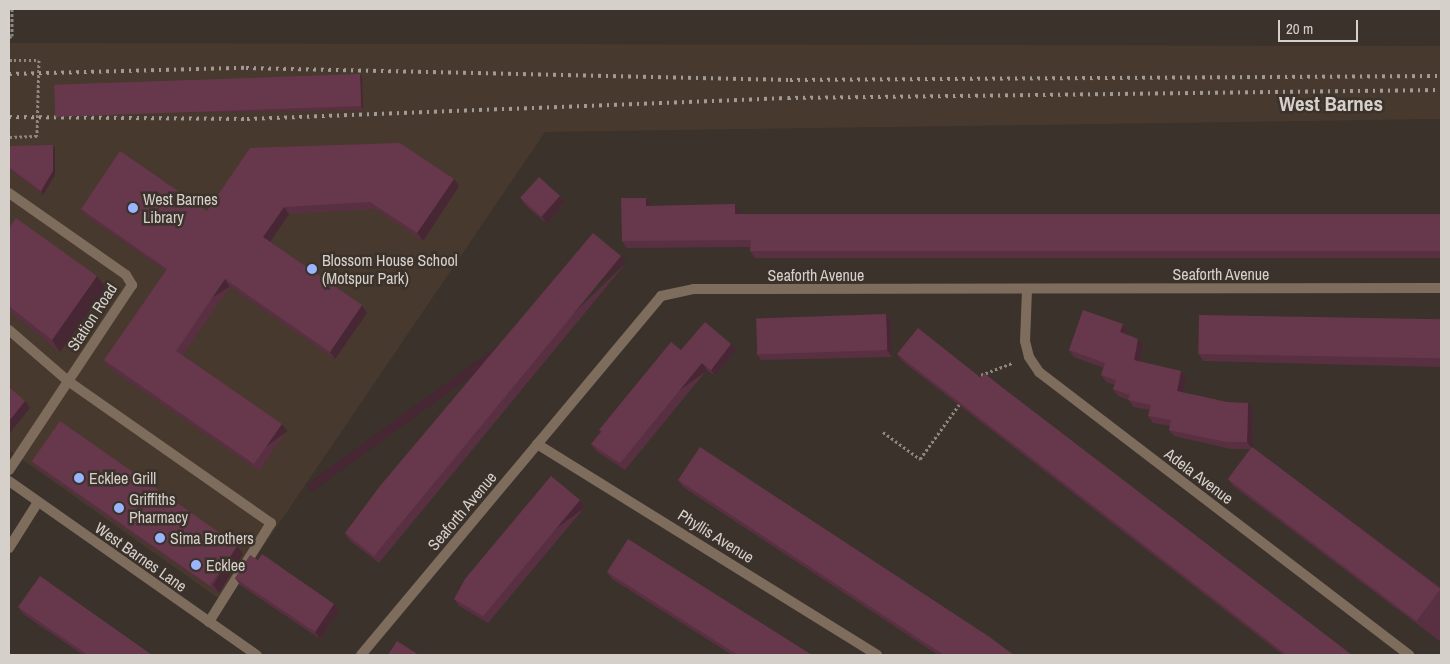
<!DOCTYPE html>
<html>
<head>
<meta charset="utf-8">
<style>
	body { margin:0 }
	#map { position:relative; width:1450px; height:664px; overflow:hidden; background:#3b322b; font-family:"Archivo Narrow",sans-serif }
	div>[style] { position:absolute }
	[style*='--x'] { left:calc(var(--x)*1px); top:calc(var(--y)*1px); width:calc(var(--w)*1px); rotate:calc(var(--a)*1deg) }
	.built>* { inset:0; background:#47392d }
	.path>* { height:3px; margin-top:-1.5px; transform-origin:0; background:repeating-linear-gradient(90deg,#8e8781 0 2.5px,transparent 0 5px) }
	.service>* { height:10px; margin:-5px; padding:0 5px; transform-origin:5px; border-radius:5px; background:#7e6d5d }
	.minor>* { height:10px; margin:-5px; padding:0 5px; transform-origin:5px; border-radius:5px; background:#7e6d5d }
	.tertiary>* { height:10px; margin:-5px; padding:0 5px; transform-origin:5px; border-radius:5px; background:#7e6d5d }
	.rail>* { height:4px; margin-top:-2px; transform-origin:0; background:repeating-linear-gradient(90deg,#a19a95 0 2.5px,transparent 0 7.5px) }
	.wall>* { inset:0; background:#593041 }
	.shaded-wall>* { inset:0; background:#482735; transform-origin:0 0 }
	.building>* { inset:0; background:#67384c; transform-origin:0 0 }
	.dots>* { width:14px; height:14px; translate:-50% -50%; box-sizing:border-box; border:2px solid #3b322b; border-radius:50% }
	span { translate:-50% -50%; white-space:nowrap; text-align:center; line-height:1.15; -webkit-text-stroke:5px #3b322b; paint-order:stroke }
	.poi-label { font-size:16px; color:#d6d0cb }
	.left { translate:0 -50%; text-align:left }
	.street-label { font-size:16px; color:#d6d0cb }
	.district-label { font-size:21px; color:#d6d0cb; font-weight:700 }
	.frame { position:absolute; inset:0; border:10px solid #d6d0cb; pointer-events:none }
	.scale { position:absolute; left:1278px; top:20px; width:80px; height:22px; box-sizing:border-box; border:2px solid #d6d0cb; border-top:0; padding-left:6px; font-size:15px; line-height:18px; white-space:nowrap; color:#d6d0cb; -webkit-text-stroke:4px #3b322b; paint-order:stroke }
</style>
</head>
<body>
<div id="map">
	<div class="built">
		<div style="clip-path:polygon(9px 43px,1441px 46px,1441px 119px,545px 132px,225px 603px,9px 450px)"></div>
	</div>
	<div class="path">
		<div style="--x:9;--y:37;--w:3;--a:-18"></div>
		<div style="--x:12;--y:36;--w:27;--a:-90"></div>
		<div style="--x:9;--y:60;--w:30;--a:0"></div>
		<div style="--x:39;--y:60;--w:76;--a:91.5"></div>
		<div style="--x:37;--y:136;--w:28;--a:178"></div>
		<div style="--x:978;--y:379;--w:5;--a:-53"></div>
		<div style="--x:981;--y:375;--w:33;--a:-21"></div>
		<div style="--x:883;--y:432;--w:46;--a:36.1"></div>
		<div style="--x:920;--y:459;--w:70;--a:-54.3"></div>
	</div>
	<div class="service">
		<div style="--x:9;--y:330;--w:78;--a:40.8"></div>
		<div style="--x:68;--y:381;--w:248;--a:35"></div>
		<div style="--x:271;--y:523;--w:117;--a:122.1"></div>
	</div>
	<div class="minor">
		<div style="--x:9;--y:193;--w:143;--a:35"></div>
		<div style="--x:126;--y:275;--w:12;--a:59"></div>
		<div style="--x:132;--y:285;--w:222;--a:123.6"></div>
		<div style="--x:1027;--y:290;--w:51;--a:92.2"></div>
		<div style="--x:1025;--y:341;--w:16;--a:76"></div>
		<div style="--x:1029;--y:357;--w:18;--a:56"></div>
		<div style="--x:1039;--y:372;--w:466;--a:37.4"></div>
		<div style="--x:537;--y:444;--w:400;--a:31.8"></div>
		<div style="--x:9;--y:548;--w:54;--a:-57.8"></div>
		<div style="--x:361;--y:655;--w:468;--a:-50.1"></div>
		<div style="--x:661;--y:296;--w:34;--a:-12"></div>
		<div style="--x:694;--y:289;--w:747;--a:-0.08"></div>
	</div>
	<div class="tertiary">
		<div style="--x:9;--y:481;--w:303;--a:35.1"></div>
	</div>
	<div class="rail">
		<div style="--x:9;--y:74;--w:237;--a:-1.5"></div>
		<div style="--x:246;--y:68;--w:544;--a:1.26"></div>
		<div style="--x:790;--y:80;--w:651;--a:-0.35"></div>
		<div style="--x:9;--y:117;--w:238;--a:0.5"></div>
		<div style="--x:247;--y:119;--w:541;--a:-2.22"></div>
		<div style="--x:788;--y:98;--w:653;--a:-0.7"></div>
	</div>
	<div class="wall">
		<div style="clip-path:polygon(360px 74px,362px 77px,363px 110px,57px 114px,55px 111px)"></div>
		<div style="clip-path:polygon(9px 146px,55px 148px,55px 175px,43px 195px,9px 169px)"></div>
		<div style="clip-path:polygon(459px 186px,423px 241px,375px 209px,289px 214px,270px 242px,362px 305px,367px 313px,335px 359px,230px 287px,183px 355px,282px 424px,287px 431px,259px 471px,109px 368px,104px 360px,166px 271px,86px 216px,81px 209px,207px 211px)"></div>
		<div style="clip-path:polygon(560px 196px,565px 202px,547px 224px,525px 205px,521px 198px)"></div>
		<div style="clip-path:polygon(735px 204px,740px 211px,740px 214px,1441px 214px,1441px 258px,755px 258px,750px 251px,750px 247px,627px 248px,622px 241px,650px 205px,650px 206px)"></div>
		<div style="clip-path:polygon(9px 228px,97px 276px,106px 288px,60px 352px,9px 311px)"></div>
		<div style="clip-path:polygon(626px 263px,379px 563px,349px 540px,345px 533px)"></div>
		<div style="clip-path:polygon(886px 314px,891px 321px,892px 357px,761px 360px,756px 353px)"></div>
		<div style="clip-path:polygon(1441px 320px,1441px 367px,1203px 361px,1199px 354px)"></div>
		<div style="clip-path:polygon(1123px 324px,1128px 330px,1126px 335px,1143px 346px,1140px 362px,1186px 378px,1183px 393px,1253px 409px,1252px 447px,1441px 588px,1441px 642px,1233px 486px,1228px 479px,1250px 449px,1231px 449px,1174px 436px,1169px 430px,1170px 426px,1153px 423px,1148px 416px,1150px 410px,1133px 407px,1129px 400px,1118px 396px,1113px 389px,1115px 385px,1106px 382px,1101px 375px,1104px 368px,1074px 357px,1069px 350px)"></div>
		<div style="clip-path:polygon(681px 350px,736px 350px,715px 376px,707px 370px,625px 470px,596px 451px,591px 444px,601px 432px,599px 430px)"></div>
		<div style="clip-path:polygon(897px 354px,1352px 655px,1283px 655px,902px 361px)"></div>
		<div style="clip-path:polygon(32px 461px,237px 546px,243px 554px,219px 593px,38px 469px)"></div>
		<div style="clip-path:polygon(678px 480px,1014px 655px,938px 655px,683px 487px)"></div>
		<div style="clip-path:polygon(580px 500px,585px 507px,488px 623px,459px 606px,454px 599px)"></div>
		<div style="clip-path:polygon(258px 560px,339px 611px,320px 639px,240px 585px,235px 578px)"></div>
		<div style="clip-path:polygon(607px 572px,812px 655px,732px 655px,612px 579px)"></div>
		<div style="clip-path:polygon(18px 607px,152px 655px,83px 655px,23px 614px)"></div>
	</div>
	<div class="shaded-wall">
		<div style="clip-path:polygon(360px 74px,362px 77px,363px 110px,361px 106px)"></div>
		<div style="clip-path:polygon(53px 145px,55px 148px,55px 175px,43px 195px,41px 191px)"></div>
		<div style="clip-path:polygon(454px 179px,459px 186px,423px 241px,417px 233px)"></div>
		<div style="clip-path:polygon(560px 196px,565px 202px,547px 224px,542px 217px)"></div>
		<div style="clip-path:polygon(646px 198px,650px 205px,651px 213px,646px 206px)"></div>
		<div style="clip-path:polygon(735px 204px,740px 211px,740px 221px,735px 214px)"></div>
		<div style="clip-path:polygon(284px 207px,289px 214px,268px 245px,263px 237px)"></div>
		<div style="left:621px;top:256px;width:9px;height:389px;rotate:54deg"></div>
		<div style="clip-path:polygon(97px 276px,106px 288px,60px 352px,52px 340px)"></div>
		<div style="left:225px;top:279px;width:9px;height:87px;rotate:58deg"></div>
		<div style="clip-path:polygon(362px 305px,367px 313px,335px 359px,330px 352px)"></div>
		<div style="clip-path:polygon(886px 314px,891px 321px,892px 357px,887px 350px)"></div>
		<div style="clip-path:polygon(1123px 324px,1128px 330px,1125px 339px,1120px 332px)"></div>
		<div style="clip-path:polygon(1138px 339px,1143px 346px,1139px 367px,1134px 360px)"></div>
		<div style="clip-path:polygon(731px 344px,736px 350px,715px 376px,711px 370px)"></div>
		<div style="left:702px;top:363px;width:9px;height:129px;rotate:54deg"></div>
		<div style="clip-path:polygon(1181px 371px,1186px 378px,1182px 398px,1177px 391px)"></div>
		<div style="clip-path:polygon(25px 401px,30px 408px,9px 434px,9px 421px)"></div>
		<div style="clip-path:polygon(1248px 403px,1253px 409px,1252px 449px,1247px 442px)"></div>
		<div style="left:282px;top:424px;width:9px;height:49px;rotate:54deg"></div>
		<div style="left:580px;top:500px;width:9px;height:151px;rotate:54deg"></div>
		<div style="clip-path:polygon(237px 546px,243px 554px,219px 593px,213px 585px)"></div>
		<div style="clip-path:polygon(334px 604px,339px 611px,320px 639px,315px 632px)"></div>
	</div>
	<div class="building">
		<div style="left:360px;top:74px;width:32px;height:306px;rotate:88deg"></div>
		<div style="clip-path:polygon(400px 143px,454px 179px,417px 233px,370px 202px,284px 207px,263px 237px,362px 305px,330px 352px,225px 279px,176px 351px,282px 424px,254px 464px,104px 360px,167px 269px,81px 209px,120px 151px,207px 211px,250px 148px)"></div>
		<div style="clip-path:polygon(53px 145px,53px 171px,41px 191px,9px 167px,9px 146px)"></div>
		<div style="left:539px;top:177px;width:28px;height:28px;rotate:42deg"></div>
		<div style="clip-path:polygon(621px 198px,646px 198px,646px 206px,735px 204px,735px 214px,1441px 214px,1441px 251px,750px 251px,751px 240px,622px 241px)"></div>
		<div style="clip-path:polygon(16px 218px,97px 276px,52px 340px,9px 306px,9px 228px)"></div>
		<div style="clip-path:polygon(593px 233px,621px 256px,374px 556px,345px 533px,380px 486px)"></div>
		<div style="clip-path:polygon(1083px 310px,1123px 324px,1120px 332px,1138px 339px,1134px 360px,1181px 371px,1177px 391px,1227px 402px,1248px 403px,1247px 442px,1226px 442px,1169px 430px,1171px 420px,1148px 416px,1151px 405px,1128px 400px,1130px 395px,1113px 389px,1116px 380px,1101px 375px,1105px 363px,1069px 350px)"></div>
		<div style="left:886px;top:314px;width:36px;height:130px;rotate:88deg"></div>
		<div style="left:1199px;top:315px;width:242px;height:39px;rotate:1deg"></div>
		<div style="clip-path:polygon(705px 322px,731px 344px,711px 370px,702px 363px,620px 463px,591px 444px,602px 431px,599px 430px,671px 342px,681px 350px)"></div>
		<div style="clip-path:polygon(918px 328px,981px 378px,984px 373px,1003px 388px,1352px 655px,1287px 655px,897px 354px)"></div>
		<div style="clip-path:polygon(9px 387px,25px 401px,9px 421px)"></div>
		<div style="left:60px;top:421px;width:217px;height:49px;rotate:35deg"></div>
		<div style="clip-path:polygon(700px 447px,988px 636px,1014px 655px,944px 655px,678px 480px)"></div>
		<div style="left:1252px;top:447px;width:236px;height:40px;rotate:37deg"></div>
		<div style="clip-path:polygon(551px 476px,580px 500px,483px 616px,454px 599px,465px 579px)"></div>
		<div style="clip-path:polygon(628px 539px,812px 655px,738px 655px,607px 572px)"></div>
		<div style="clip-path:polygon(262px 554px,334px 604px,315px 632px,235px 578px,250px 555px,258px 560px)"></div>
		<div style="clip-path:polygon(40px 576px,152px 655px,88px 655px,18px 607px)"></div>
		<div style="clip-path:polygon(397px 641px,419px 655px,388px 655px)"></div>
	</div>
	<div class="dots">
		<div style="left:133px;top:208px;background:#9ab5fd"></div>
		<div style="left:312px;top:269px;background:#9ab5fd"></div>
		<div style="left:79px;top:478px;background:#9ab5fd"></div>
		<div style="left:119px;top:508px;background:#9ab5fd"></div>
		<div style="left:160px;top:538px;background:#9ab5fd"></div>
		<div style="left:196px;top:565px;background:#9ab5fd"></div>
	</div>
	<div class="poi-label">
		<span class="left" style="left:143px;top:208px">West Barnes<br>Library</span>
		<span class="left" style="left:322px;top:269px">Blossom House School<br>(Motspur Park)</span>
		<span class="left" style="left:89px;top:478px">Ecklee Grill</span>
		<span class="left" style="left:129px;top:508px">Griffiths<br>Pharmacy</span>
		<span class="left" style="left:170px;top:538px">Sima Brothers</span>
		<span class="left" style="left:206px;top:565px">Ecklee</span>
	</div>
	<div class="street-label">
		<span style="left:1221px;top:274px">Seaforth Avenue</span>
		<span style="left:816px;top:275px">Seaforth Avenue</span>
		<span style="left:92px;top:317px;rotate:-57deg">Station Road</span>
		<span style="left:1199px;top:476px;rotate:37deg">Adela Avenue</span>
		<span style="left:462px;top:511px;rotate:-50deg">Seaforth Avenue</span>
		<span style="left:716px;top:536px;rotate:32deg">Phyllis Avenue</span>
		<span style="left:141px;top:557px;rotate:35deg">West Barnes Lane</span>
	</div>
	<div class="district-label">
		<span style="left:1331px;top:104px">West Barnes</span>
	</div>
	<div class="frame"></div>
	<div class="scale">20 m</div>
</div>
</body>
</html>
